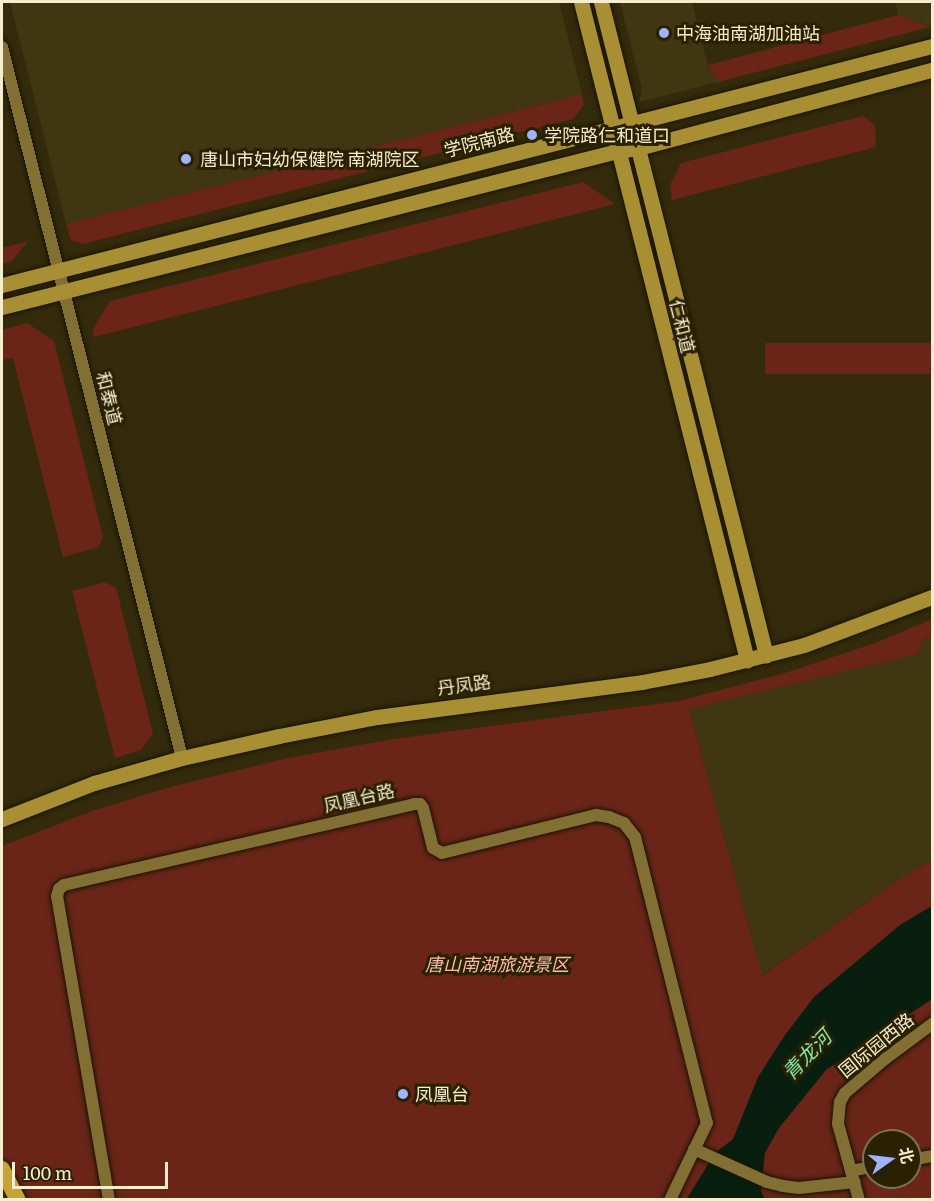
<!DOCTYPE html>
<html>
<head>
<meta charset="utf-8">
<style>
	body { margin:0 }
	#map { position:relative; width:934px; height:1201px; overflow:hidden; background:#342b0c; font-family:Literata,"Noto Sans SC",serif }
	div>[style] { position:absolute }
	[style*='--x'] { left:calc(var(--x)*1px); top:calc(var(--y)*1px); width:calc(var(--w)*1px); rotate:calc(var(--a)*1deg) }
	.built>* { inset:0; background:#413612 }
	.green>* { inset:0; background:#6a2518; transform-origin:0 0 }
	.water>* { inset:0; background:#081f10 }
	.roads { filter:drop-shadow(0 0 2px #191403) drop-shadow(0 0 2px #191403) }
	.minor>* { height:12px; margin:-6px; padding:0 6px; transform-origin:6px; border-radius:6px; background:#816f34 }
	.major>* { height:15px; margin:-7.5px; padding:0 7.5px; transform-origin:7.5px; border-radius:7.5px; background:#a98f33 }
	.highway>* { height:16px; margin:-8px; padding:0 8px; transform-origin:8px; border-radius:8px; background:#c4a533 }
	.dots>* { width:16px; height:16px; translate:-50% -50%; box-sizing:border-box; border:3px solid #2a2102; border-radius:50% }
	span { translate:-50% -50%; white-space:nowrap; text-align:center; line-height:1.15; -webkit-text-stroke:6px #2a2102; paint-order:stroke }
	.poi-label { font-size:18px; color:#f6edcf }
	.left { translate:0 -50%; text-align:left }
	.street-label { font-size:18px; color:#f6edcf }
	.park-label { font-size:18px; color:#febbac; font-style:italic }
	.water-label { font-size:20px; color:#84e9a5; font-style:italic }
	.frame { position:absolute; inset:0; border:3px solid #f6edcf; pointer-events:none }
	.north { position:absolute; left:862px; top:1129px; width:60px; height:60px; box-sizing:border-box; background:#2a2102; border:2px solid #7c7354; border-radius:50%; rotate:76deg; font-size:16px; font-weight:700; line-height:24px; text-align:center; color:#f6edcf }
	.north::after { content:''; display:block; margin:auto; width:21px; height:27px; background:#a0b3fd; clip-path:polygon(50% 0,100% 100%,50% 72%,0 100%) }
	.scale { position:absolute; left:12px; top:1162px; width:156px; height:27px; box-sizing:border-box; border:3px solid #f6edcf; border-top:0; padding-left:8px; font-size:18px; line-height:21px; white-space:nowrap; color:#f6edcf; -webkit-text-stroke:4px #2a2102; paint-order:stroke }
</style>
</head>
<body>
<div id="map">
	<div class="built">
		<div style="clip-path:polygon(10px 2px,559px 2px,582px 94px,66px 224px)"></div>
		<div style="clip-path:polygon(620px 2px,692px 2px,708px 65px,718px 82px,639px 102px,642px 89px)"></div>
		<div style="clip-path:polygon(895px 2px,932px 2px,932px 27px,898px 15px)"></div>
		<div style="clip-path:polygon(932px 636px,932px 860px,901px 878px,761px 976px,689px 709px,918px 654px,922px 640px)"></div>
	</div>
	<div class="green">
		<div style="clip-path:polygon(898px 15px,930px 27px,718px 82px,708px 65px)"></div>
		<div style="clip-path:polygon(582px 94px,584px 105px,573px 119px,82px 244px,71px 240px,66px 224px)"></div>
		<div style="clip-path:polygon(863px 116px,875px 125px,876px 147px,672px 200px,670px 185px,681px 163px)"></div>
		<div style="clip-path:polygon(583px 182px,615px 204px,94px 337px,92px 330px,110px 301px)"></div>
		<div style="clip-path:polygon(28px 241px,12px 261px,2px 264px,2px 248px)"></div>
		<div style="clip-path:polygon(27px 323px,54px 341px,103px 537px,99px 547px,63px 557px,13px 358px,2px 360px,2px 330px)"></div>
		<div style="left:932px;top:343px;width:31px;height:167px;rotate:90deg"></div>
		<div style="clip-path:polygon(105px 582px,116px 588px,153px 733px,141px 750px,115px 758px,72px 591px)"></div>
		<div style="clip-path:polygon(evenodd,932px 619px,932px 636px,922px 640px,918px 654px,689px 709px,762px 976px,901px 878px,932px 860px,932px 906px,900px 925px,814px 997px,932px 929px,932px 1199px,2px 1200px,2px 846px,95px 810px,174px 786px,288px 758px,394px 739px,679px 701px,785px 673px,878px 642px,932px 619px,874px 1141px,910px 1141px,910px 1177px,874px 1177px,874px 1141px)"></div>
	</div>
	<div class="water">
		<div style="clip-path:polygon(932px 906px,932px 999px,826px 1070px,779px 1128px,765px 1153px,761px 1191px,765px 1199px,686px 1200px,715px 1153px,733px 1139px,758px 1077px,785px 1035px,814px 997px,900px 925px)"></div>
	</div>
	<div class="roads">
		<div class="minor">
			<div style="--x:2;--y:47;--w:733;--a:75.79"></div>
			<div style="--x:694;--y:1149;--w:80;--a:24.3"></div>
			<div style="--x:767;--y:1182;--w:16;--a:14"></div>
			<div style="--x:783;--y:1186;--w:16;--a:7"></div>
			<div style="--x:799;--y:1188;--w:56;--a:-6.1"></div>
			<div style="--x:910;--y:1160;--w:22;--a:-10"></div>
			<div style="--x:851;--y:1171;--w:24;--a:-12"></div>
			<div style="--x:109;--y:1200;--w:308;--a:-99.7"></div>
			<div style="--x:57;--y:896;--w:7;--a:-74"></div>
			<div style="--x:59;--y:889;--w:6;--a:-39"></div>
			<div style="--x:64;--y:885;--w:359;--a:-13"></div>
			<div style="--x:414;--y:804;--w:6;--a:0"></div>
			<div style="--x:420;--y:804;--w:5;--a:53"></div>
			<div style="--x:423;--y:808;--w:41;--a:76"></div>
			<div style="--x:433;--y:848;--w:10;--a:29"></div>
			<div style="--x:442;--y:853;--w:159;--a:-13.9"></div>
			<div style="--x:596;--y:815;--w:13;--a:9"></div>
			<div style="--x:609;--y:817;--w:16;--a:22"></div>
			<div style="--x:624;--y:823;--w:18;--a:52"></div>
			<div style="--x:635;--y:837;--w:295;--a:75.9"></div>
			<div style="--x:707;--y:1123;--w:85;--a:115.7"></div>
			<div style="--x:859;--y:1200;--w:79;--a:-105.4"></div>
			<div style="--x:838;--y:1124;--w:22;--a:-85"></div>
			<div style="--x:840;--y:1102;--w:10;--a:-61"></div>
			<div style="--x:845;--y:1093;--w:52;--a:-40.4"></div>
			<div style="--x:885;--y:1059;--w:59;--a:-36.7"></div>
		</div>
		<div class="major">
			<div style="--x:581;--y:2;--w:679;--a:75.84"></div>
			<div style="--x:601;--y:2;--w:674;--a:75.82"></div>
			<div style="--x:2;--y:285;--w:960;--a:-14.41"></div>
			<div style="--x:2;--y:307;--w:634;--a:-14.23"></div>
			<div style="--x:617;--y:151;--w:21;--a:-8"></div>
			<div style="--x:638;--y:148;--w:304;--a:-14.9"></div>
			<div style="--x:2;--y:819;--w:99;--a:-21.4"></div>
			<div style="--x:94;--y:783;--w:91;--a:-15.9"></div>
			<div style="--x:182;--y:758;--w:99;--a:-12.8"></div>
			<div style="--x:279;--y:736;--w:100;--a:-11"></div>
			<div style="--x:377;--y:717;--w:267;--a:-7.5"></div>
			<div style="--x:642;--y:682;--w:69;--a:-10.8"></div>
			<div style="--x:710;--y:669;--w:97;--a:-14.3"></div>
			<div style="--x:804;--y:645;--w:137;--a:-20.6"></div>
		</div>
		<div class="highway">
			<div style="--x:2;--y:1169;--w:35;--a:63"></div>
		</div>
	</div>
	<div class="dots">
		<div style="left:664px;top:33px;background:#a0b3fd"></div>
		<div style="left:532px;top:135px;background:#a0b3fd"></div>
		<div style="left:186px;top:159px;background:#a0b3fd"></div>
		<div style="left:403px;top:1094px;background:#a0b3fd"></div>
	</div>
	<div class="poi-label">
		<span class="left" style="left:676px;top:33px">中海油南湖加油站</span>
		<span class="left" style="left:544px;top:135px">学院路仁和道口</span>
		<span class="left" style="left:200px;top:159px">唐山市妇幼保健院 南湖院区</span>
		<span class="left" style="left:415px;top:1094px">凤凰台</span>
	</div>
	<div class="street-label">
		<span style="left:479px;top:142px;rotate:-14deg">学院南路</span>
		<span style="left:682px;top:326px;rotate:76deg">仁和道</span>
		<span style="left:109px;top:398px;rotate:76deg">和泰道</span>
		<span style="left:464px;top:685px;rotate:-8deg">丹凤路</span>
		<span style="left:359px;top:798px;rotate:-13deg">凤凰台路</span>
		<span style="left:876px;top:1045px;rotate:-39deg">国际园西路</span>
	</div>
	<div class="park-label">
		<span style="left:497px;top:964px">唐山南湖旅游景区</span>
	</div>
	<div class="water-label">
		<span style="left:806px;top:1054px;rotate:-46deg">青龙河</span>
	</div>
	<div class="frame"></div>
	<div class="north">北</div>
	<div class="scale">100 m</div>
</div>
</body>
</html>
